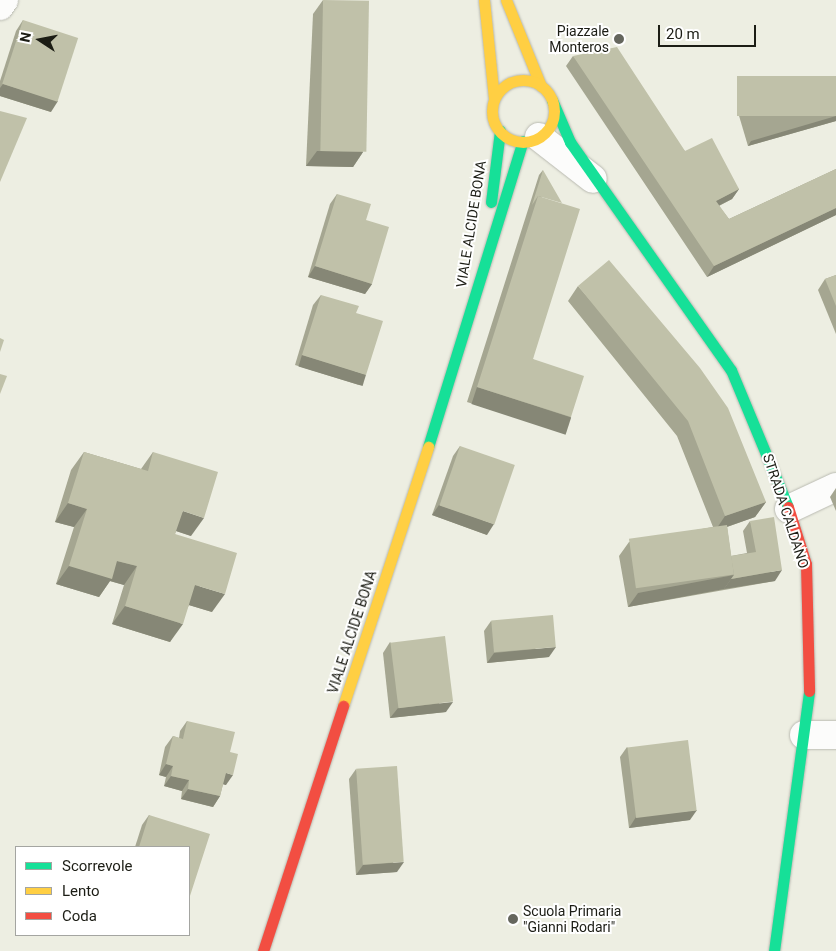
<!DOCTYPE html>
<html>
<head>
<meta charset="utf-8">
<style>
	body { margin:0 }
	#map { position:relative; width:836px; height:951px; overflow:hidden; background:#edeee2; font-family:Roboto,sans-serif }
	div>[style] { position:absolute }
	[style*='--x'] { left:calc(var(--x)*1px); top:calc(var(--y)*1px); width:calc(var(--w)*1px); rotate:calc(var(--a)*1deg) }
	.roads { filter:drop-shadow(0 0 1px #b9bab1) drop-shadow(0 0 1px #b9bab1) }
	.street>* { height:28px; margin:-14px; padding:0 14px; transform-origin:14px; border-radius:14px; background:#fcfcfb }
	.fast>* { height:11px; margin:-5.5px; padding:0 5.5px; transform-origin:5.5px; border-radius:5.5px; background:#16e098 }
	.slow>* { height:11px; margin:-5.5px; padding:0 5.5px; transform-origin:5.5px; border-radius:5.5px; background:#ffcf43 }
	.slow>.ring { margin:-5.5px; padding:0; box-sizing:content-box; background:none; border:11px solid #ffcf43; border-radius:50% }
	.jam>* { height:11px; margin:-5.5px; padding:0 5.5px; transform-origin:5.5px; border-radius:5.5px; background:#f24e42 }
	.wall>* { inset:0; background:#a5a691 }
	.shaded-wall>* { inset:0; background:#868776; transform-origin:0 0 }
	.building>* { inset:0; background:#c0c1a9; transform-origin:0 0 }
	.dots>* { width:14px; height:14px; translate:-50% -50%; box-sizing:border-box; border:2px solid #fff; border-radius:50% }
	span { translate:-50% -50%; white-space:nowrap; text-align:center; line-height:1.15; -webkit-text-stroke:4px #fff; paint-order:stroke }
	.poi-label { font-size:14px; color:#1c1d15 }
	.right { translate:-100% -50%; text-align:right }
	.left { translate:0 -50%; text-align:left }
	.street-label { font-size:14px; color:#1c1d15 }
	.legend { position:absolute; left:15px; top:846px; width:175px; height:90px; box-sizing:border-box; background:#fff; border:1px solid #a4a5a1; margin:0; padding:6px 9px; list-style:none; font-size:15px; color:#1c1d15 }
	.legend li { display:flex; align-items:center; gap:10px; height:25px }
	.legend b { width:25px; border:1px solid #a4a5a1 }
	.north { position:absolute; left:15px; top:15px; width:50px; height:50px; -webkit-text-stroke:4px #fff; paint-order:stroke; rotate:281deg; font-size:14px; font-weight:700; line-height:20px; text-align:center; color:#1c1d15 }
	.north::after { content:''; display:block; margin:auto; width:18px; height:22px; background:#1c1d15; clip-path:polygon(50% 0,100% 100%,50% 72%,0 100%) }
	.scale { position:absolute; left:658px; top:25px; width:98px; height:22px; box-sizing:border-box; border:2px solid #1c1d15; border-top:0; padding-left:6px; font-size:15px; line-height:18px; white-space:nowrap; color:#1c1d15; -webkit-text-stroke:4px #fff; paint-order:stroke }
</style>
</head>
<body>
<div id="map">
	<div class="roads">
		<div class="street">
			<div style="--x:0;--y:6;--w:7;--a:-56"></div>
			<div style="--x:539;--y:137;--w:68;--a:37.9"></div>
			<div style="--x:789;--y:509;--w:52;--a:-25.1"></div>
			<div style="--x:804;--y:735;--w:32;--a:0"></div>
		</div>
		<div class="fast">
			<div style="--x:552;--y:100;--w:46;--a:66.8"></div>
			<div style="--x:570;--y:142;--w:279;--a:54.8"></div>
			<div style="--x:731;--y:370;--w:148;--a:67.4"></div>
			<div style="--x:491;--y:202;--w:72;--a:-82.8"></div>
			<div style="--x:428;--y:447;--w:320;--a:-72.8"></div>
			<div style="--x:774;--y:951;--w:262;--a:-82.3"></div>
		</div>
		<div class="slow">
			<div style="--x:484;--y:0;--w:100;--a:84.2"></div>
			<div style="--x:506;--y:0;--w:93;--a:67.9"></div>
			<div class="ring" style="left:492px;top:80px;width:51px;height:51px"></div>
			<div style="--x:343;--y:706;--w:273;--a:-71.8"></div>
		</div>
		<div class="jam">
			<div style="--x:788;--y:507;--w:60;--a:72.5"></div>
			<div style="--x:806;--y:564;--w:127;--a:88.6"></div>
			<div style="--x:263;--y:951;--w:258;--a:-71.9"></div>
		</div>
	</div>
	<div class="wall">
		<div style="clip-path:polygon(323px 0,363px 152px,353px 167px,306px 166px,313px 14px)"></div>
		<div style="clip-path:polygon(23px 20px,51px 112px,0 96px,0 81px,16px 31px)"></div>
		<div style="clip-path:polygon(573px 56px,685px 151px,739px 189px,732px 199px,719px 206px,729px 219px,836px 169px,836px 215px,707px 277px,566px 66px)"></div>
		<div style="clip-path:polygon(836px 76px,836px 121px,748px 146px,737px 109px,741px 104px)"></div>
		<div style="clip-path:polygon(543px 170px,533px 359px,571px 417px,561px 432px,467px 402px,539px 175px)"></div>
		<div style="clip-path:polygon(337px 194px,372px 284px,365px 294px,308px 277px,330px 204px)"></div>
		<div style="clip-path:polygon(836px 275px,836px 334px,818px 290px,825px 279px)"></div>
		<div style="clip-path:polygon(578px 286px,766px 502px,755px 517px,727px 527px,731px 556px,747px 553px,743px 531px,750px 521px,775px 581px,628px 607px,619px 556px,629px 542px,713px 527px,677px 436px,568px 301px)"></div>
		<div style="clip-path:polygon(321px 295px,359px 385px,295px 365px,313px 305px)"></div>
		<div style="clip-path:polygon(460px 446px,487px 535px,432px 515px,453px 456px)"></div>
		<div style="clip-path:polygon(84px 452px,141px 469px,153px 452px,191px 536px,176px 531px,175px 534px,212px 612px,189px 605px,170px 642px,112px 624px,124px 585px,110px 581px,99px 597px,56px 584px,74px 527px,55px 522px,71px 470px)"></div>
		<div style="clip-path:polygon(836px 488px,836px 511px,830px 497px)"></div>
		<div style="clip-path:polygon(491px 621px,549px 657px,487px 663px,484px 631px)"></div>
		<div style="clip-path:polygon(390px 642px,446px 712px,390px 718px,383px 653px)"></div>
		<div style="clip-path:polygon(187px 721px,230px 752px,226px 785px,223px 784px,220px 796px,213px 807px,181px 799px,182px 791px,164px 786px,166px 777px,159px 775px,165px 747px,173px 736px,179px 738px,180px 731px)"></div>
		<div style="clip-path:polygon(627px 747px,690px 820px,629px 828px,620px 757px)"></div>
		<div style="clip-path:polygon(356px 769px,397px 872px,356px 875px,349px 779px)"></div>
		<div style="clip-path:polygon(149px 815px,189px 847px,135px 847px,142px 825px)"></div>
	</div>
	<div class="shaded-wall">
		<div style="clip-path:polygon(3px 84px,58px 101px,51px 112px,0 96px,0 88px)"></div>
		<div style="clip-path:polygon(836px 116px,836px 121px,748px 146px,751px 141px)"></div>
		<div style="clip-path:polygon(317px 151px,363px 152px,353px 167px,306px 166px)"></div>
		<div style="clip-path:polygon(739px 189px,732px 199px,708px 211px,716px 201px)"></div>
		<div style="clip-path:polygon(836px 208px,836px 215px,707px 277px,714px 266px)"></div>
		<div style="clip-path:polygon(315px 266px,372px 284px,365px 294px,308px 277px)"></div>
		<div style="left:302px;top:355px;width:67px;height:12px;rotate:17deg"></div>
		<div style="left:477px;top:387px;width:99px;height:18px;rotate:18deg"></div>
		<div style="clip-path:polygon(766px 502px,755px 517px,715px 531px,725px 516px)"></div>
		<div style="clip-path:polygon(68px 503px,87px 509px,74px 527px,55px 522px)"></div>
		<div style="clip-path:polygon(439px 505px,494px 524px,487px 535px,432px 515px)"></div>
		<div style="clip-path:polygon(183px 511px,204px 518px,191px 536px,170px 529px)"></div>
		<div style="clip-path:polygon(117px 561px,137px 566px,124px 585px,110px 581px,99px 597px,56px 584px,69px 566px)"></div>
		<div style="clip-path:polygon(782px 570px,775px 581px,724px 589px,731px 579px)"></div>
		<div style="clip-path:polygon(734px 575px,724px 589px,628px 607px,638px 593px)"></div>
		<div style="clip-path:polygon(195px 585px,225px 594px,212px 612px,182px 603px)"></div>
		<div style="clip-path:polygon(125px 606px,183px 624px,170px 642px,112px 624px)"></div>
		<div style="clip-path:polygon(556px 647px,549px 657px,487px 663px,494px 653px)"></div>
		<div style="clip-path:polygon(453px 702px,446px 712px,390px 718px,398px 708px)"></div>
		<div style="clip-path:polygon(166px 764px,173px 766px,166px 777px,159px 775px)"></div>
		<div style="clip-path:polygon(226px 773px,233px 775px,226px 785px,218px 783px)"></div>
		<div style="clip-path:polygon(171px 776px,189px 780px,182px 791px,164px 786px)"></div>
		<div style="clip-path:polygon(188px 789px,220px 796px,213px 807px,181px 799px)"></div>
		<div style="clip-path:polygon(697px 810px,690px 820px,629px 828px,636px 817px)"></div>
		<div style="clip-path:polygon(404px 862px,397px 872px,356px 875px,363px 865px)"></div>
	</div>
	<div class="building">
		<div style="left:323px;top:0;width:46px;height:151px;rotate:1deg"></div>
		<div style="left:23px;top:20px;width:58px;height:67px;rotate:18deg"></div>
		<div style="clip-path:polygon(617px 47px,685px 151px,712px 138px,739px 189px,716px 201px,729px 219px,836px 169px,836px 208px,714px 266px,573px 56px)"></div>
		<div style="left:836px;top:76px;width:40px;height:99px;rotate:90deg"></div>
		<div style="clip-path:polygon(0 111px,27px 118px,0 182px)"></div>
		<div style="clip-path:polygon(543px 170px,562px 203px,538px 196px,532px 205px)"></div>
		<div style="clip-path:polygon(337px 194px,371px 204px,366px 220px,389px 227px,372px 284px,315px 266px)"></div>
		<div style="clip-path:polygon(538px 196px,580px 209px,533px 359px,584px 376px,571px 417px,477px 387px)"></div>
		<div style="clip-path:polygon(609px 260px,700px 368px,728px 408px,766px 502px,725px 516px,688px 421px,578px 286px)"></div>
		<div style="clip-path:polygon(836px 275px,836px 306px,825px 279px)"></div>
		<div style="clip-path:polygon(321px 295px,359px 306px,356px 313px,383px 321px,366px 375px,302px 355px)"></div>
		<div style="clip-path:polygon(0 338px,4px 340px,0 352px)"></div>
		<div style="clip-path:polygon(0 374px,7px 376px,0 394px)"></div>
		<div style="left:460px;top:446px;width:58px;height:63px;rotate:19deg"></div>
		<div style="clip-path:polygon(84px 452px,148px 471px,153px 452px,218px 472px,204px 518px,183px 511px,175px 534px,237px 553px,225px 594px,195px 585px,183px 624px,125px 606px,137px 566px,117px 561px,112px 579px,69px 566px,87px 509px,68px 503px)"></div>
		<div style="clip-path:polygon(774px 517px,782px 570px,731px 579px,734px 575px,731px 556px,756px 552px,750px 521px)"></div>
		<div style="left:727px;top:525px;width:50px;height:99px;rotate:82deg"></div>
		<div style="left:553px;top:615px;width:32px;height:62px;rotate:85deg"></div>
		<div style="left:445px;top:636px;width:66px;height:55px;rotate:83deg"></div>
		<div style="clip-path:polygon(187px 721px,235px 732px,230px 752px,238px 754px,233px 775px,226px 773px,220px 796px,188px 789px,189px 780px,171px 776px,173px 766px,166px 764px,173px 736px,183px 739px)"></div>
		<div style="left:688px;top:740px;width:71px;height:61px;rotate:83deg"></div>
		<div style="left:397px;top:766px;width:96px;height:41px;rotate:86deg"></div>
		<div style="clip-path:polygon(149px 815px,210px 834px,189px 899px,189px 847px,139px 847px)"></div>
	</div>
	<div class="dots">
		<div style="left:619px;top:39px;background:#65665d"></div>
		<div style="left:513px;top:919px;background:#65665d"></div>
	</div>
	<div class="poi-label">
		<span class="right" style="left:609px;top:39px">Piazzale<br>Monteros</span>
		<span class="left" style="left:523px;top:919px">Scuola Primaria<br>"Gianni Rodari"</span>
	</div>
	<div class="street-label">
		<span style="left:471px;top:224px;rotate:-81deg">VIALE ALCIDE BONA</span>
		<span style="left:786px;top:511px;rotate:72deg">STRADA CALDANO</span>
		<span style="left:352px;top:632px;rotate:-72deg">VIALE ALCIDE BONA</span>
	</div>
	<ul class="legend">
	<li><b style="height:6px;background:#16e098"></b>Scorrevole</li>
	<li><b style="height:6px;background:#ffcf43"></b>Lento</li>
	<li><b style="height:6px;background:#f24e42"></b>Coda</li>
	</ul>
	<div class="north">N</div>
	<div class="scale">20 m</div>
</div>
</body>
</html>
